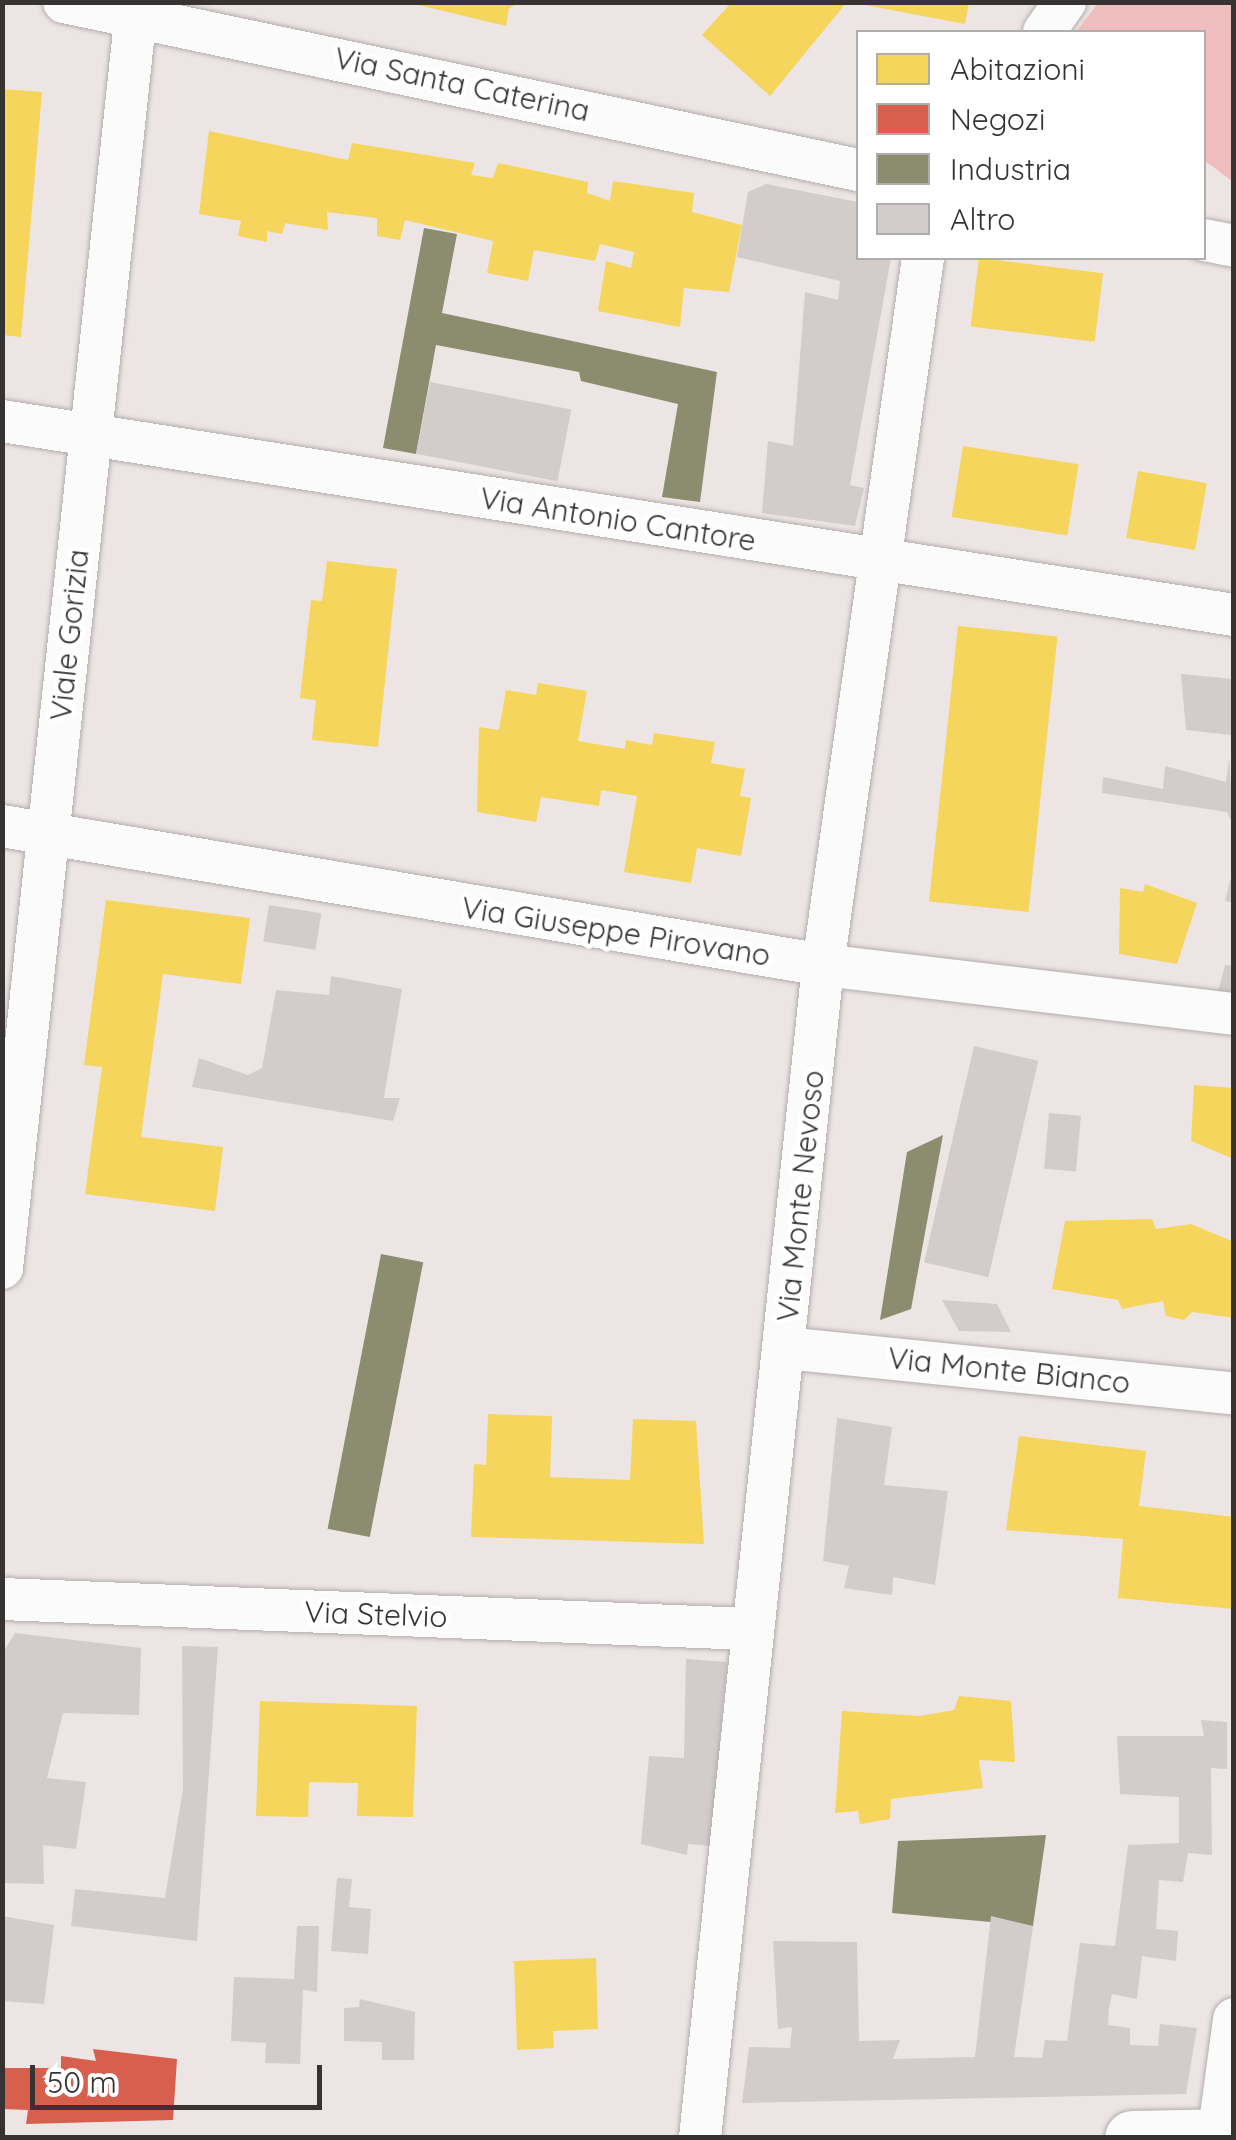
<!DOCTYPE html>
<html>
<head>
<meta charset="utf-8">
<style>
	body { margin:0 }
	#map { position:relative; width:1236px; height:2140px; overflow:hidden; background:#ece5e4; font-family:Quicksand,sans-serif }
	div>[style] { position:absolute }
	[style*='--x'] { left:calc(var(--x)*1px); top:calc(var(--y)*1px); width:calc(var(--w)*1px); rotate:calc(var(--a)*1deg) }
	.green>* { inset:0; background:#efbdbe }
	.homes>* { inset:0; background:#f6d55c; transform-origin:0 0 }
	.shops>* { inset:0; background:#d6604d }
	.industry>* { inset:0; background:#8c8c6e; transform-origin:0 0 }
	.building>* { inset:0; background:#d2cccb; transform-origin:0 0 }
	.roads { filter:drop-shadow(0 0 2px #b2adac) drop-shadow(0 0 2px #b2adac) }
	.minor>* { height:42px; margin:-21px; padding:0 21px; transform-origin:21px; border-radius:21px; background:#fcfbfb }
	.primary>* { height:55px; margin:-27.5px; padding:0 27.5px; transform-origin:27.5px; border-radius:27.5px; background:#fcfbfb }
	span { translate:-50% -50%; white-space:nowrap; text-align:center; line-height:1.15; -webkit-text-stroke:10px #fff; paint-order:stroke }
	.street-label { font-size:30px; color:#383333 }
	.frame { position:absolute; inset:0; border:5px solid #383333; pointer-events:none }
	.legend { position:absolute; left:856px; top:30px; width:350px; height:230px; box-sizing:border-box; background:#fff; border:2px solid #afadad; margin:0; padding:12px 18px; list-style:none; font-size:30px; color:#383333 }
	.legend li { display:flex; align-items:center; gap:20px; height:50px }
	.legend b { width:50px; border:2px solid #afadad }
	.scale { position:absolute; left:30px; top:2065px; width:292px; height:45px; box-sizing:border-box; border:5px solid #383333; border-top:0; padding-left:12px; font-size:30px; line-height:35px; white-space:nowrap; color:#383333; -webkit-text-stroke:8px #fff; paint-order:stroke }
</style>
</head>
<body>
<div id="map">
	<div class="green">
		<div style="clip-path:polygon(1098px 3px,1233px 3px,1233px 182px,1204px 160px,1204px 32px,1076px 32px)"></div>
	</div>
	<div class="homes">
		<div style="clip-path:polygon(406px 2px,520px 2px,509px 8px,506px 26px)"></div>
		<div style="clip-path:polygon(732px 2px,847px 2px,770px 96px,702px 35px)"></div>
		<div style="clip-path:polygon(849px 2px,969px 2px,965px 24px)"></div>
		<div style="clip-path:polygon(2px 89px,42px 92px,21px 337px,2px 335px)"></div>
		<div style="clip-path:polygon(209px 131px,348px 160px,352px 143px,475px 163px,471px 175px,493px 178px,498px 163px,588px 182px,587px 193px,610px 201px,613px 181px,694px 193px,692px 212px,742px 225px,729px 292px,684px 288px,680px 327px,598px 311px,606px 261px,631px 268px,634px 252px,600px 244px,595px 261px,534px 250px,528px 281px,487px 273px,493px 241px,405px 220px,400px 240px,377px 236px,377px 218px,327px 212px,328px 230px,285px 223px,282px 234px,267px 231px,267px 242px,238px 236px,241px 221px,199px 214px)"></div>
		<div style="left:979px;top:258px;width:125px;height:69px;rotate:7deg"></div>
		<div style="left:963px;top:446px;width:117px;height:72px;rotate:9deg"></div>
		<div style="left:1138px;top:471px;width:70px;height:68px;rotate:10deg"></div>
		<div style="clip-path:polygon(327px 561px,397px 569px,378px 747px,312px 740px,316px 700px,300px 698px,311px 600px,322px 601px)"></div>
		<div style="left:958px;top:626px;width:100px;height:277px;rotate:6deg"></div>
		<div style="clip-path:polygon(538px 683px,587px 691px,578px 741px,625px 749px,626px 740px,652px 745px,654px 733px,715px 742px,711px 763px,745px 769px,740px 796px,751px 798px,741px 856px,697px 848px,691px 883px,624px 872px,637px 796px,601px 790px,599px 806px,541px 797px,536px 822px,477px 812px,479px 727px,499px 730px,506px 690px,536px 695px)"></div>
		<div style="clip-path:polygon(1145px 884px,1197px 903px,1177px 964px,1119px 954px,1120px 888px,1143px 892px)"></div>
		<div style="clip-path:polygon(106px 900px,250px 918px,241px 984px,163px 974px,141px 1137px,223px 1147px,215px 1211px,85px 1194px,102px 1067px,84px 1065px)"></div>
		<div style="clip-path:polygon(1194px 1085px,1234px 1088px,1234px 1159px,1191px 1141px)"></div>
		<div style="clip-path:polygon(1152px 1219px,1156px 1229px,1191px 1224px,1234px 1242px,1234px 1318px,1192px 1312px,1184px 1320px,1166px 1316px,1163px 1301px,1122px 1309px,1118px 1300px,1052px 1289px,1065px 1221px)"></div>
		<div style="clip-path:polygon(488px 1414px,552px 1416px,550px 1477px,630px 1480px,633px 1419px,696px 1421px,704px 1544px,471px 1537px,474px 1464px,486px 1465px)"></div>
		<div style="clip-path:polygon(1019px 1436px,1146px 1451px,1139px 1506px,1234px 1517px,1234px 1609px,1118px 1598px,1123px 1539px,1006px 1530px)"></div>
		<div style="clip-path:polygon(959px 1696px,1011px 1701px,1015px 1762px,979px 1760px,983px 1788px,891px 1799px,890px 1819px,860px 1824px,858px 1811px,835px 1813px,842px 1711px,920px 1716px,954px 1710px)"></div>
		<div style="clip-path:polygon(260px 1701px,417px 1706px,413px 1817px,357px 1816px,358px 1783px,309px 1782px,308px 1817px,256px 1816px)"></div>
		<div style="clip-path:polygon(596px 1958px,598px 2029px,553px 2031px,554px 2048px,517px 2050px,514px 1961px)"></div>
	</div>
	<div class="shops">
		<div style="clip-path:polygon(93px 2049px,177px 2059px,173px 2120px,26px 2124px,28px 2110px,2px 2109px,2px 2068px,61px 2068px,61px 2056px,96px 2061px)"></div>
	</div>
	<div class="industry">
		<div style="clip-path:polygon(424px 228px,457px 234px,442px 313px,717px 372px,700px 502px,662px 497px,678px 404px,581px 381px,579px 372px,436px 345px,416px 454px,383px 448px)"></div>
		<div style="clip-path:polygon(943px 1135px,911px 1309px,880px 1320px,907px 1152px)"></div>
		<div style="left:381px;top:1254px;width:43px;height:280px;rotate:11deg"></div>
		<div style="clip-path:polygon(1046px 1835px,1033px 1926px,892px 1913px,898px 1841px)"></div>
	</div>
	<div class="building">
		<div style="clip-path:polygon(766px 184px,858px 202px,858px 258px,891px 258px,850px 485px,864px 488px,855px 526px,762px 513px,768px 441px,793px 446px,805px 292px,838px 300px,840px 281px,737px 257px,748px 192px)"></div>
		<div style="left:430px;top:382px;width:144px;height:73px;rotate:11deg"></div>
		<div style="clip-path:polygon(1181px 674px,1234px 679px,1231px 735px,1186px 730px)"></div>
		<div style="clip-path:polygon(1229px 758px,1234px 826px,1227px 812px,1102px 793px,1103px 777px,1163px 789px,1165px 766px,1226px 782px)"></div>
		<div style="clip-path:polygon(1234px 866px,1234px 903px,1225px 901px)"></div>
		<div style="left:269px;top:905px;width:53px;height:37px;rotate:9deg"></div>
		<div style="clip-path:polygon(1225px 965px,1234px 966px,1234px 999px,1217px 996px)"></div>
		<div style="clip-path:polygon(331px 976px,402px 989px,384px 1098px,400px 1098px,393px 1121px,192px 1087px,199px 1058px,248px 1075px,262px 1068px,276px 990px,329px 995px)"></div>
		<div style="left:974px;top:1046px;width:66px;height:222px;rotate:13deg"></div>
		<div style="left:1049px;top:1113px;width:32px;height:56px;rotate:5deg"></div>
		<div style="clip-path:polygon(942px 1300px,997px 1304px,1011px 1332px,959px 1331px)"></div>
		<div style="clip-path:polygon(837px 1418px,892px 1427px,884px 1485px,948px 1491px,935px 1585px,893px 1577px,892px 1595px,844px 1588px,849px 1566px,823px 1561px)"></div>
		<div style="clip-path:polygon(15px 1633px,141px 1648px,139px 1715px,63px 1713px,47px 1778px,86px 1782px,76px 1849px,43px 1845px,44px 1884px,2px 1883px,2px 1654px)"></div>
		<div style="clip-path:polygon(182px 1646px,218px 1647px,197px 1941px,71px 1926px,75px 1889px,165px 1898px,183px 1789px)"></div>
		<div style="clip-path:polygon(686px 1659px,727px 1662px,711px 1846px,688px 1844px,687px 1855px,641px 1844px,649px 1756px,684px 1758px)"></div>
		<div style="clip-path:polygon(1201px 1720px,1227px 1722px,1227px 1769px,1211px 1768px,1212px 1855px,1188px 1853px,1183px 1882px,1159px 1880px,1156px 1929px,1178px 1931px,1176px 1961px,1142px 1956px,1137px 1999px,1112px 1994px,1109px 2008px,1108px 2025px,1130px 2028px,1130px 2045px,1158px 2046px,1160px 2024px,1197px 2028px,1186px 2094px,742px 2103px,749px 2047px,790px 2048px,792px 2027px,778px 2029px,773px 1941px,857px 1942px,859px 2041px,900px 2040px,893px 2059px,975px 2057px,991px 1916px,1033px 1926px,1014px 2057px,1042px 2058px,1045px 2040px,1067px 2041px,1080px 1943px,1115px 1946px,1128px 1845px,1179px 1843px,1179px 1797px,1120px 1794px,1117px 1736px,1204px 1736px)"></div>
		<div style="clip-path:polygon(337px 1878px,352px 1879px,349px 1907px,371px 1909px,368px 1954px,331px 1951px)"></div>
		<div style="clip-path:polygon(2px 1916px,54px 1925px,44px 2004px,2px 2001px)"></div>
		<div style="clip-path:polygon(297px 1926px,319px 1926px,317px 1992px,303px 1990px,300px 2064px,265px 2063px,266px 2043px,231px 2041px,234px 1977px,294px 1979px)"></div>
		<div style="clip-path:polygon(360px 1999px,415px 2012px,414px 2060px,382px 2060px,382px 2042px,344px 2041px,344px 2008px,359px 2007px)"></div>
	</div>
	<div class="roads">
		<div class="minor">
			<div style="--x:64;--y:2;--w:812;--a:11.95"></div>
			<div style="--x:1044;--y:32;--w:37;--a:-55"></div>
			<div style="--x:1204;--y:240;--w:31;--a:11"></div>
			<div style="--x:2;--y:421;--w:1247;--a:8.95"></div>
			<div style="--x:2;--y:826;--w:833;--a:9.61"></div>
			<div style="--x:823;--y:965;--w:414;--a:6.8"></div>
			<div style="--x:2;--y:1268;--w:1273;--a:-83.91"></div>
			<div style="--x:785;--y:1348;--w:451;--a:5.8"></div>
			<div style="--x:2;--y:1599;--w:748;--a:2.3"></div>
			<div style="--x:700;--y:2138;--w:1179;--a:-84.01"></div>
			<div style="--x:823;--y:965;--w:714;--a:-81.95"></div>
			<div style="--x:1218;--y:2138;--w:120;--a:-82.3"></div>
		</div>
		<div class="primary">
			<div style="--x:1132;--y:2138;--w:102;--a:-1.1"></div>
		</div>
	</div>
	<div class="street-label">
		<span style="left:462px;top:84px;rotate:12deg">Via Santa Caterina</span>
		<span style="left:618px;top:519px;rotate:9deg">Via Antonio Cantore</span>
		<span style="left:69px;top:635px;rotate:-84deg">Viale Gorizia</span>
		<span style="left:616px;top:931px;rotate:9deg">Via Giuseppe Pirovano</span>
		<span style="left:800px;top:1196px;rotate:-84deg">Via Monte Nevoso</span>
		<span style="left:1009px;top:1370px;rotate:6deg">Via Monte Bianco</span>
		<span style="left:376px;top:1614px;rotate:2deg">Via Stelvio</span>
	</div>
	<div class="frame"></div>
	<ul class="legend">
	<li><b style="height:28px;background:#f6d55c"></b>Abitazioni</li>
	<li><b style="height:28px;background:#d6604d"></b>Negozi</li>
	<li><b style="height:28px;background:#8c8c6e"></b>Industria</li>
	<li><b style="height:28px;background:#d2cccb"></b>Altro</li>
	</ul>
	<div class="scale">50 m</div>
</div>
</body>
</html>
